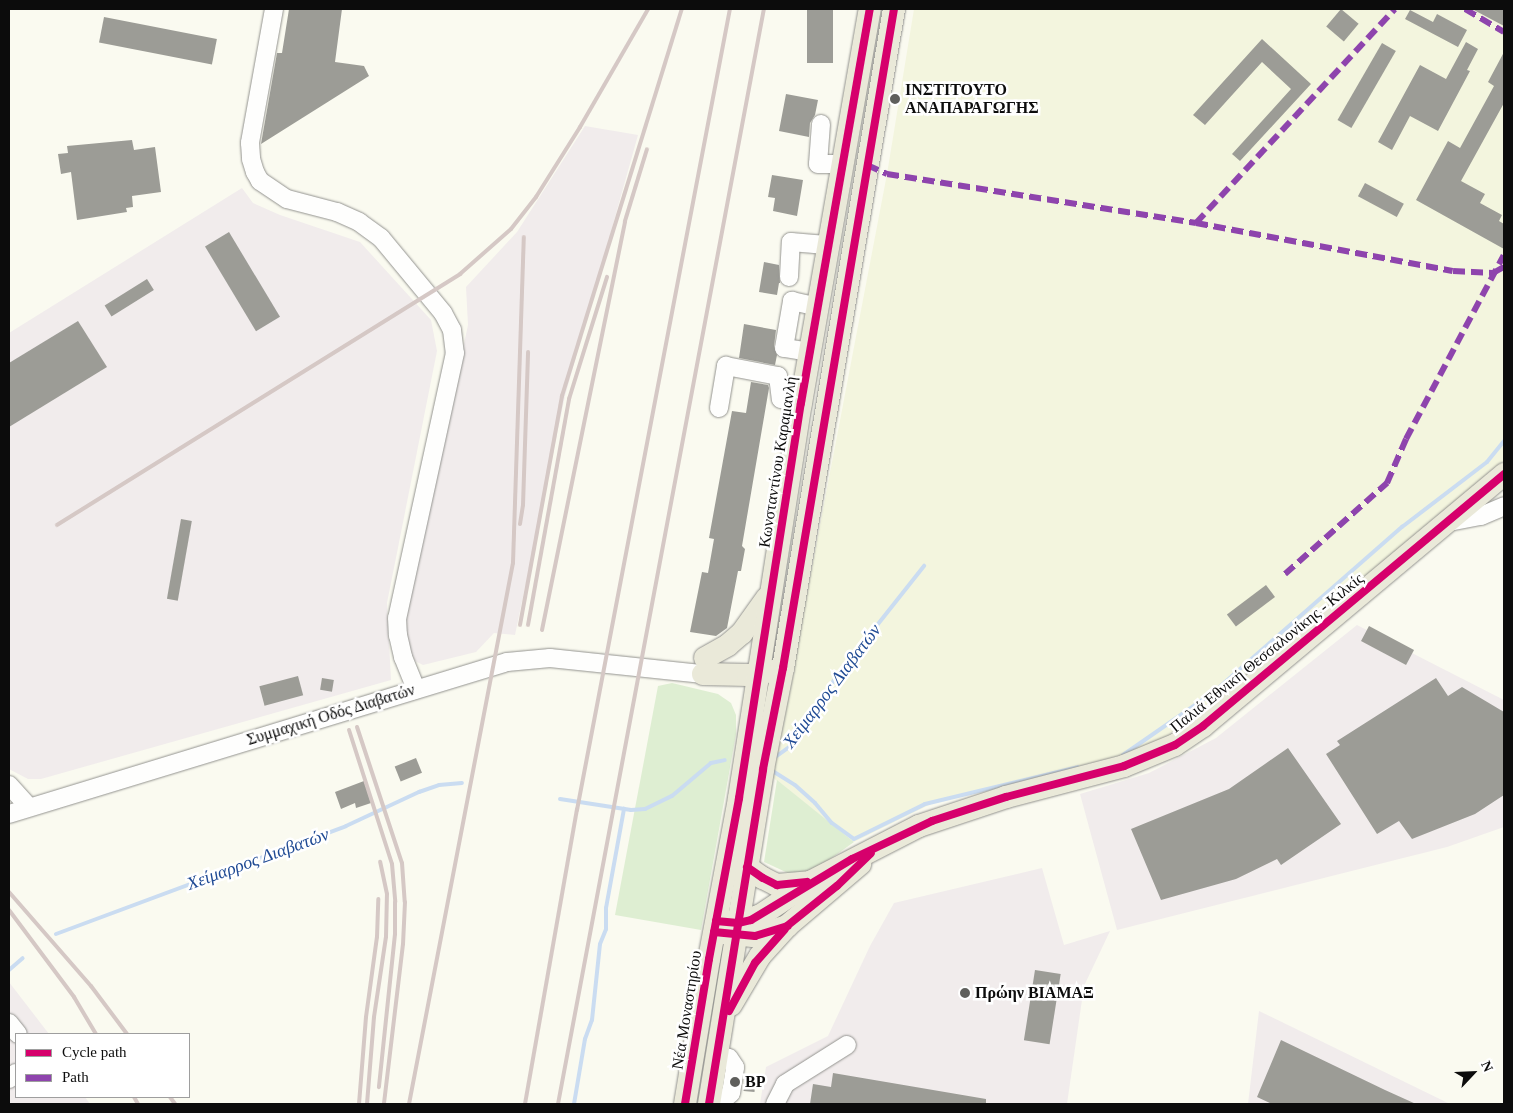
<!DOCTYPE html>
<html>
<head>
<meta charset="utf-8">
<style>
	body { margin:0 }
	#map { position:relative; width:1513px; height:1113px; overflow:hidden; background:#fafaf0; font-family:Georgia,serif }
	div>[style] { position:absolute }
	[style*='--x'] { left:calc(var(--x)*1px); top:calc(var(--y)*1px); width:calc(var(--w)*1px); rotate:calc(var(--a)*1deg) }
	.industrial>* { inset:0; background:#f1ecec }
	.farmland>* { inset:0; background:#f3f5de }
	.green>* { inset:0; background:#deeed2 }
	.stream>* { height:4px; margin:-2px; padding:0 2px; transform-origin:2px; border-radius:2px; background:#cadcf1 }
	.building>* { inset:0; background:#9c9c96; transform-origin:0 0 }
	.roads { filter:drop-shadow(0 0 1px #93938f) drop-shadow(0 0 1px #93938f) }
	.minor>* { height:18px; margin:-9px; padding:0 9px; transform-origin:9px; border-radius:9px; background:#fefefd }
	.major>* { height:22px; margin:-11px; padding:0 11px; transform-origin:11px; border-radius:11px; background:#eae9d9 }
	.rail>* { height:4px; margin:-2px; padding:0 2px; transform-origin:2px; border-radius:2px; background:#d5c8c5 }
	.quiet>* { height:6px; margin-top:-3px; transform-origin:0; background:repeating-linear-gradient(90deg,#8e44ad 0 12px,transparent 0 18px) }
	.cycleway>* { height:8px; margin:-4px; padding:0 4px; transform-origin:4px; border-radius:4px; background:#d6006c }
	.dots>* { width:14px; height:14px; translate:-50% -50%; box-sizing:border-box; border:2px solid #fff; border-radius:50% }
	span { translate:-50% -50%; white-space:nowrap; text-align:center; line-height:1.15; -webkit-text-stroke:5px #fff; paint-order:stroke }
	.poi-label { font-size:16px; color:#0c0c0c; font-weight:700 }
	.left { translate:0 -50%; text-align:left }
	.street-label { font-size:16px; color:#0c0c0c }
	.water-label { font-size:18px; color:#1f4a94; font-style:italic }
	.frame { position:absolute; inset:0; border:10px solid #0c0c0c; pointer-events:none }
	.legend { position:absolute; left:15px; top:1033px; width:175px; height:65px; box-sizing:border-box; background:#fff; border:1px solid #9e9e9e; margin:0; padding:6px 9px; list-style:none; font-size:15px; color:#0c0c0c }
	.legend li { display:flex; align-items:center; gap:10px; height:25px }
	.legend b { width:25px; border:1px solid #9e9e9e }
	.north { position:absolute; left:1448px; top:1048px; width:50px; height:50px; -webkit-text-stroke:4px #fff; paint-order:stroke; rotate:65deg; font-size:14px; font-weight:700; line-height:20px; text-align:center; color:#0c0c0c }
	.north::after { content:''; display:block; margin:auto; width:18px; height:22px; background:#0c0c0c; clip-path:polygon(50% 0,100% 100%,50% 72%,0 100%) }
</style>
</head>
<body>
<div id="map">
	<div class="industrial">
		<div style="clip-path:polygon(585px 126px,638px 135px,565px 396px,515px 635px,494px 633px,476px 652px,423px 665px,415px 661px,406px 644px,404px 625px,468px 325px,466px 287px,517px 232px)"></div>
		<div style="clip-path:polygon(242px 188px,253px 203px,280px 215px,360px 242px,431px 320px,437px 351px,387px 603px,391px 680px,41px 779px,28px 779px,9px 769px,9px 333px)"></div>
		<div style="clip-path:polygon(1357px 625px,1504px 700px,1504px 827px,1447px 847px,1117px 930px,1080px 794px,1149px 773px,1216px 738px)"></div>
		<div style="clip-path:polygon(1042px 868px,1064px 945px,1110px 931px,1084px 986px,1067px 1104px,760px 1104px,766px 1067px,828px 1036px,870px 946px,894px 903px)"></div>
		<div style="clip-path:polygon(9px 982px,49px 1034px,16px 1034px,16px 1097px,85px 1097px,90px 1104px,9px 1104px)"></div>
		<div style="clip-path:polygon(1259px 1011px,1450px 1104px,1248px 1104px)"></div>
	</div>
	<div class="farmland">
		<div style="clip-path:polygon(914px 9px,1504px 9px,1504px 463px,1184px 730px,1120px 756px,935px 802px,854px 842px,772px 777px,887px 174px)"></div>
	</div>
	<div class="green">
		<div style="clip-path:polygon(672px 683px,718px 694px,731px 703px,736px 715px,736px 734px,701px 930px,615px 915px,658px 686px)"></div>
		<div style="clip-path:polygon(777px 780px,854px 842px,826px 862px,806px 872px,788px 873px,764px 862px)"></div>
	</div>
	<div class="stream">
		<div style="--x:1123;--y:755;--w:112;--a:-34.8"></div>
		<div style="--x:1215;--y:691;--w:249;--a:-41.3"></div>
		<div style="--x:1402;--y:527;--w:107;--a:-37.4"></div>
		<div style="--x:1487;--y:462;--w:27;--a:-51"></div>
		<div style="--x:774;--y:758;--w:22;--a:-36"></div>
		<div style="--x:792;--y:745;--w:81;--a:-57.1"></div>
		<div style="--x:836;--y:677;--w:142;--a:-51.6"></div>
		<div style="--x:771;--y:770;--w:28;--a:32"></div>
		<div style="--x:795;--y:785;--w:27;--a:42"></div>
		<div style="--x:815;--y:803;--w:26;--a:50"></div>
		<div style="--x:832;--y:823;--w:27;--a:36"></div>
		<div style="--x:854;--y:839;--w:79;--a:-26.2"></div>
		<div style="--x:925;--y:804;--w:157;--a:-13.6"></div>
		<div style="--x:560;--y:799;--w:72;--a:8.8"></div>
		<div style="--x:631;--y:810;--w:14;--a:-4"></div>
		<div style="--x:645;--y:809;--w:30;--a:-26"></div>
		<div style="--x:672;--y:796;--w:51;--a:-40.2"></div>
		<div style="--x:711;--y:763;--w:14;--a:-12"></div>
		<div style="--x:56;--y:934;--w:309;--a:-20.4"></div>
		<div style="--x:346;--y:826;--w:81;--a:-25"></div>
		<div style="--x:419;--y:792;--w:21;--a:-19"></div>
		<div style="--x:439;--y:785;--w:23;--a:-5"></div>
		<div style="--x:9;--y:970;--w:18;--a:-41"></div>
		<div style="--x:574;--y:1104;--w:66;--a:-80.4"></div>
		<div style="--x:585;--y:1039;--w:20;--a:-70"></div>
		<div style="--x:592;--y:1020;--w:76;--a:-84"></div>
		<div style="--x:600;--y:944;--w:16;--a:-68"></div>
		<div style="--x:606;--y:929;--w:21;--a:-90"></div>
		<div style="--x:606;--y:908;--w:101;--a:-79.7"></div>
	</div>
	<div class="building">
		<div style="clip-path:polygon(289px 9px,342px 9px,335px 62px,364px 66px,369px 76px,261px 144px,277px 53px,282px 53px)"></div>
		<div style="left:807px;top:9px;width:26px;height:54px"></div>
		<div style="left:1341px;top:9px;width:23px;height:23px;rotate:40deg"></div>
		<div style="clip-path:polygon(1472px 9px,1504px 9px,1504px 26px)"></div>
		<div style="clip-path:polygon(1410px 10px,1433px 22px,1437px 14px,1467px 30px,1458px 47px,1405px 19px)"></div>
		<div style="left:104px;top:17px;width:115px;height:26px;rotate:11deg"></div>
		<div style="clip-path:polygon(1262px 39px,1311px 84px,1240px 161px,1232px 154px,1291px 89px,1262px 62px,1205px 125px,1193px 115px)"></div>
		<div style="clip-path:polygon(1466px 42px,1478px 49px,1467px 70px,1470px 71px,1438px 131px,1410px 116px,1392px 150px,1378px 142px,1420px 65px,1446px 79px)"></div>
		<div style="left:1382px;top:43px;width:16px;height:89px;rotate:30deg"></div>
		<div style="clip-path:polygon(1504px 52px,1504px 103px,1461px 181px,1485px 194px,1480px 203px,1502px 215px,1499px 221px,1504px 224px,1504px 249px,1416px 200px,1448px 141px,1460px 148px,1494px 86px,1488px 82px)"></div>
		<div style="clip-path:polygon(786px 94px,818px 100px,815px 115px,810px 123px,809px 137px,779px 131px)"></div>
		<div style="clip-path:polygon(132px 140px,134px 150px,155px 147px,161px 192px,132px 196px,133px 207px,126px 208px,127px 212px,77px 220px,71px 172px,61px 174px,58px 154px,68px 153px,67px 146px)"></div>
		<div style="clip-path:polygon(772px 175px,803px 180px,797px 216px,773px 211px,775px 198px,768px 197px)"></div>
		<div style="left:1365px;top:183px;width:44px;height:15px;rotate:28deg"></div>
		<div style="left:229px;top:232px;width:99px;height:28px;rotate:59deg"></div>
		<div style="clip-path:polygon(764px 262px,779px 265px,780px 283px,779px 283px,777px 295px,759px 292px)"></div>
		<div style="left:147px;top:279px;width:13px;height:50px;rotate:58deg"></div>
		<div style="clip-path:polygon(78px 321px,107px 367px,9px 427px,9px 363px)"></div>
		<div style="clip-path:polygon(744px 324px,776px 330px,774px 346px,777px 355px,775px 365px,739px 358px)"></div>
		<div style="clip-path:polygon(751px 382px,768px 385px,769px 388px,742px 546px,745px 549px,741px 571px,738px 571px,727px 628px,716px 636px,690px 632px,702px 572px,708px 573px,714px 539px,709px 538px,732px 411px,746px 413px)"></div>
		<div style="left:181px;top:519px;width:11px;height:81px;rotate:10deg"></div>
		<div style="left:1266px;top:585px;width:15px;height:49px;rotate:53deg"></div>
		<div style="left:1369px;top:626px;width:51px;height:17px;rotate:28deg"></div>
		<div style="left:298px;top:676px;width:20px;height:40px;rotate:75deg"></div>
		<div style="left:322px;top:678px;width:12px;height:12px;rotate:9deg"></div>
		<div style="clip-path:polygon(1436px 678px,1448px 696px,1462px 687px,1504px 712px,1504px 795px,1475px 814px,1412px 839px,1399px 821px,1377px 834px,1326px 754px,1340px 745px,1337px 741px)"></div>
		<div style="clip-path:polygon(1288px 748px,1341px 824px,1281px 865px,1277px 859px,1236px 879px,1161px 900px,1131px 829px,1229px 789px)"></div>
		<div style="left:416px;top:758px;width:16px;height:23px;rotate:68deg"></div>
		<div style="clip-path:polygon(364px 781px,371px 803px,356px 808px,355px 803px,341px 809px,335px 792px)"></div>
		<div style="left:1035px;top:970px;width:26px;height:71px;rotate:9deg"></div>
		<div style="clip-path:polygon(1281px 1040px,1385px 1090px,1416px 1104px,1272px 1104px,1257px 1097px)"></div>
		<div style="clip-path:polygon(833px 1073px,986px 1099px,986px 1104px,810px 1104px,813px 1084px,831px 1087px)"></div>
		<div style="left:745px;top:1074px;width:11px;height:17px;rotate:5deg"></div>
	</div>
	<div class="roads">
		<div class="minor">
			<div style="--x:274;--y:9;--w:136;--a:100.2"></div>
			<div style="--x:250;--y:143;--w:16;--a:86"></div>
			<div style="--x:251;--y:159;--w:14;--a:73"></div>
			<div style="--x:255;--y:172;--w:10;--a:61"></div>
			<div style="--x:260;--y:181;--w:32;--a:34"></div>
			<div style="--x:287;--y:199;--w:52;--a:14.6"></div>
			<div style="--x:337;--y:212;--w:24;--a:24"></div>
			<div style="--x:359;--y:222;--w:27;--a:36"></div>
			<div style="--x:381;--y:238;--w:97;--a:50.4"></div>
			<div style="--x:443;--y:313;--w:19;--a:62"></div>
			<div style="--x:452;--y:330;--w:23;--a:83"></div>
			<div style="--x:455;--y:353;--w:271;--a:102.3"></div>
			<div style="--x:397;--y:618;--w:17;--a:87"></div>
			<div style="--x:398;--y:635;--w:23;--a:77"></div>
			<div style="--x:403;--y:657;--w:35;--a:68"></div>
			<div style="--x:821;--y:124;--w:40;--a:94.3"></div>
			<div style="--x:818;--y:164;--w:25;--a:0"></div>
			<div style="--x:789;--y:277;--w:35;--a:-87"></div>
			<div style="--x:791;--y:242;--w:38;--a:5"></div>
			<div style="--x:810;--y:352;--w:26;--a:-171"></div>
			<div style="--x:784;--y:348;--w:48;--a:-80.3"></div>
			<div style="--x:792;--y:301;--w:27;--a:13"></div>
			<div style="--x:719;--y:408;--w:43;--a:-80.5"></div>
			<div style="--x:726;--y:366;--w:53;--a:10.9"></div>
			<div style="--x:778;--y:376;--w:23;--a:83"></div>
			<div style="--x:781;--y:399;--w:20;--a:11"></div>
			<div style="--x:1449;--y:522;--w:33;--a:-11"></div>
			<div style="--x:1481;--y:516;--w:25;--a:-23"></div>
			<div style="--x:9;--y:785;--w:28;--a:48"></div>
			<div style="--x:9;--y:814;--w:521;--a:-16.97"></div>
			<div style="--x:507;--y:662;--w:43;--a:-5.3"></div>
			<div style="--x:550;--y:658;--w:154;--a:6"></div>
			<div style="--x:9;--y:1023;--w:14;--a:51"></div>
			<div style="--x:9;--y:1079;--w:9;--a:-41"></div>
			<div style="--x:721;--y:1102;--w:13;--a:-42"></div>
			<div style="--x:731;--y:1093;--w:26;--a:-81"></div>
			<div style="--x:735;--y:1067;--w:11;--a:-124"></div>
			<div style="--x:775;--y:1104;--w:22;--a:-63"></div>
			<div style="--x:785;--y:1084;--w:73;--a:-32.2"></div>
		</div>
		<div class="major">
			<div style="--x:705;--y:658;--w:26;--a:-29"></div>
			<div style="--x:728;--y:645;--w:18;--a:-41"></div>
			<div style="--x:742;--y:633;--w:43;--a:-54.5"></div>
			<div style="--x:703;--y:674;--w:45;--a:1.3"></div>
			<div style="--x:748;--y:675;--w:26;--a:-9"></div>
			<div style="--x:747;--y:867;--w:19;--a:35"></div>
			<div style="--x:763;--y:878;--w:16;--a:27"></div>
			<div style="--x:777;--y:885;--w:32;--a:-5"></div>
			<div style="--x:726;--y:922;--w:12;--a:5"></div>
			<div style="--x:738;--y:923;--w:24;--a:-19"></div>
			<div style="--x:761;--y:915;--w:61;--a:-33.7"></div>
			<div style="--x:812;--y:881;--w:120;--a:-27.2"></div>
			<div style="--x:919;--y:826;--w:92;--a:-18.4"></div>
			<div style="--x:1006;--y:797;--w:122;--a:-14.7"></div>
			<div style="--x:1124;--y:766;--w:55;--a:-22.4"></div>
			<div style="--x:1175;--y:745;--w:34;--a:-34"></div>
			<div style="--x:1203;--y:726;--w:393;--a:-39.9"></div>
			<div style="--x:724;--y:933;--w:31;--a:6"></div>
			<div style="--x:755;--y:936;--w:34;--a:-17"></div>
			<div style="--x:787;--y:926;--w:96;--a:-40.3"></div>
			<div style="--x:731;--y:1005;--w:57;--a:-59.4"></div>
			<div style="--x:760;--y:956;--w:39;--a:-48"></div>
			<div style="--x:685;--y:1104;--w:147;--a:-80.6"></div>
			<div style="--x:709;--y:959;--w:164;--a:-79.4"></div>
			<div style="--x:739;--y:798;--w:400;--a:-81.1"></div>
			<div style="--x:801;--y:403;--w:400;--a:-80.1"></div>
			<div style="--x:709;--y:1104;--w:339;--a:-80.8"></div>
			<div style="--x:763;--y:769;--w:103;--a:-78.8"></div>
			<div style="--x:783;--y:668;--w:668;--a:-80.44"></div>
		</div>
	</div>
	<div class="rail">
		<div style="--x:520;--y:524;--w:19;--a:-81"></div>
		<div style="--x:523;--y:505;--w:153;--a:-88.1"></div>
		<div style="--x:57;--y:525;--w:475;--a:-31.9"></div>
		<div style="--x:460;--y:274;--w:68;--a:-41.4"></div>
		<div style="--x:511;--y:229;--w:41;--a:-52"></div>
		<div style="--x:536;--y:197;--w:83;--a:-57.8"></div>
		<div style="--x:580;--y:127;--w:136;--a:-60"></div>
		<div style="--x:520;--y:625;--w:233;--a:-79.6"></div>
		<div style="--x:562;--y:396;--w:405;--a:-72.8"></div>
		<div style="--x:528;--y:625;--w:230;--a:-79.7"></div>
		<div style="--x:569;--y:399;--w:128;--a:-72.7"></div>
		<div style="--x:542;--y:630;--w:417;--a:-78.5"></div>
		<div style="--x:625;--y:221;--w:75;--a:-73"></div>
		<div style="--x:357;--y:727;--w:143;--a:71.7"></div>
		<div style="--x:402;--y:863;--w:39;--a:86"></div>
		<div style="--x:405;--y:902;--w:42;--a:92.7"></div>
		<div style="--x:403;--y:944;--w:161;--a:96.8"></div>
		<div style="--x:349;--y:730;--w:141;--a:72.2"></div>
		<div style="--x:392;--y:864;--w:38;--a:85"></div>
		<div style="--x:395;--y:902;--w:32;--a:90"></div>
		<div style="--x:395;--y:934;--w:154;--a:96"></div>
		<div style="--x:9;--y:892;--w:125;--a:48.9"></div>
		<div style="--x:91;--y:986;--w:60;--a:53.1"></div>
		<div style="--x:9;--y:910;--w:109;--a:53.2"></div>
		<div style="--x:74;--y:997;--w:43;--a:59.3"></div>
		<div style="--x:134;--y:1097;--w:8;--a:60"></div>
		<div style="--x:170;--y:1097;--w:9;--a:54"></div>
		<div style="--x:359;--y:1104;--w:87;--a:-85.4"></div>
		<div style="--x:366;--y:1017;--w:81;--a:-82.2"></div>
		<div style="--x:377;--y:937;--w:38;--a:-88"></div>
		<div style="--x:367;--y:1104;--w:87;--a:-85.4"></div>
		<div style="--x:374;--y:1017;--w:81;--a:-81.5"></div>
		<div style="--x:386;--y:937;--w:43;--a:-88.7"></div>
		<div style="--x:387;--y:894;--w:33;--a:-102"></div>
		<div style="--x:409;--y:1104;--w:551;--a:-79.12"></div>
		<div style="--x:513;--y:563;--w:326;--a:-88.1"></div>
		<div style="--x:525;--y:1104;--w:299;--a:-80"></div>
		<div style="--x:577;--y:810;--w:815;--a:-79.19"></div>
		<div style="--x:558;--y:1104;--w:1114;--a:-79.35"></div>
	</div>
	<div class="quiet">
		<div style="--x:1465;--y:9;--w:45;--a:30.5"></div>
		<div style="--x:867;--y:165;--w:22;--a:24"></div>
		<div style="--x:887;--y:174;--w:313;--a:9"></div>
		<div style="--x:1196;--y:223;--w:261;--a:10.6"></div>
		<div style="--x:1453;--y:271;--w:40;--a:2.9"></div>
		<div style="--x:1493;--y:273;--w:13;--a:-29"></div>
		<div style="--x:1196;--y:223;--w:292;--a:-47.1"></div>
		<div style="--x:1285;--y:574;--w:137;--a:-41.7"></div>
		<div style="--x:1387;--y:483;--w:48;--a:-66.6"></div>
		<div style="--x:1406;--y:439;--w:208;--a:-62"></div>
	</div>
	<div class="cycleway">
		<div style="--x:747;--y:867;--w:19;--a:35"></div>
		<div style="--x:763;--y:878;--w:16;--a:27"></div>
		<div style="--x:777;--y:885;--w:30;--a:-6"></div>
		<div style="--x:716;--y:921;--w:22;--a:5"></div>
		<div style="--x:738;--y:923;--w:13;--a:-13"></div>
		<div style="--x:751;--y:920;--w:118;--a:-31.1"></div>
		<div style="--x:852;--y:859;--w:89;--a:-25.4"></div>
		<div style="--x:932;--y:821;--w:78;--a:-18"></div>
		<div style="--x:1006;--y:797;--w:122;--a:-14.7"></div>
		<div style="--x:1124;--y:766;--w:55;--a:-22.4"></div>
		<div style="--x:1175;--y:745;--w:34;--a:-34"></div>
		<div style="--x:1203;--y:726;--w:393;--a:-39.9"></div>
		<div style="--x:714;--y:932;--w:41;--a:5.6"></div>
		<div style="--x:755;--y:936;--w:34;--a:-17"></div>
		<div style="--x:787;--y:926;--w:64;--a:-38.7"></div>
		<div style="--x:837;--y:886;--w:47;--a:-44.1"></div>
		<div style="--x:729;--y:1011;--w:55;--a:-61.6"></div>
		<div style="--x:755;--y:963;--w:45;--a:-48.6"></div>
		<div style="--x:685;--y:1104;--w:147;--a:-80.6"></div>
		<div style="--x:709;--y:959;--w:164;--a:-79.4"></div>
		<div style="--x:739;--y:798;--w:400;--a:-81.1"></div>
		<div style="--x:801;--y:403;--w:400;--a:-80.1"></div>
		<div style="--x:709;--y:1104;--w:339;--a:-80.8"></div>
		<div style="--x:763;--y:769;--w:103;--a:-78.8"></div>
		<div style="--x:783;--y:668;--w:668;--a:-80.44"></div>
	</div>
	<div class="dots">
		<div style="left:895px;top:99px;background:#5f5f5c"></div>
		<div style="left:965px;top:993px;background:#5f5f5c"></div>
		<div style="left:735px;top:1082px;background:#5f5f5c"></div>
	</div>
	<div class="poi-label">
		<span class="left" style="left:905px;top:99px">ΙΝΣΤΙΤΟΥΤΟ<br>ΑΝΑΠΑΡΑΓΩΓΗΣ</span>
		<span class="left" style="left:975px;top:993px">Πρώην ΒΙΑΜΑΞ</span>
		<span class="left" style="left:745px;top:1082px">BP</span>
	</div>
	<div class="street-label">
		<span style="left:778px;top:462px;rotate:-81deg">Κωνσταντίνου Καραμανλή</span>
		<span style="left:1267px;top:653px;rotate:-39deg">Παλιά Εθνική Θεσσαλονίκης - Κιλκίς</span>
		<span style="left:331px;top:715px;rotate:-17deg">Συμμαχική Οδός Διαβατών</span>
		<span style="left:687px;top:1010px;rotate:-81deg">Νέα Μοναστηρίου</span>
	</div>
	<div class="water-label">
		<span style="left:832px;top:686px;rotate:-53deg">Χείμαρρος Διαβατών</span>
		<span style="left:258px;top:859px;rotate:-20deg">Χείμαρρος Διαβατών</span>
	</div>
	<div class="frame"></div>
	<ul class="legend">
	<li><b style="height:6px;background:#d6006c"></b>Cycle path</li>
	<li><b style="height:6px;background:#8e44ad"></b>Path</li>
	</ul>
	<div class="north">N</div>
</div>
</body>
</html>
